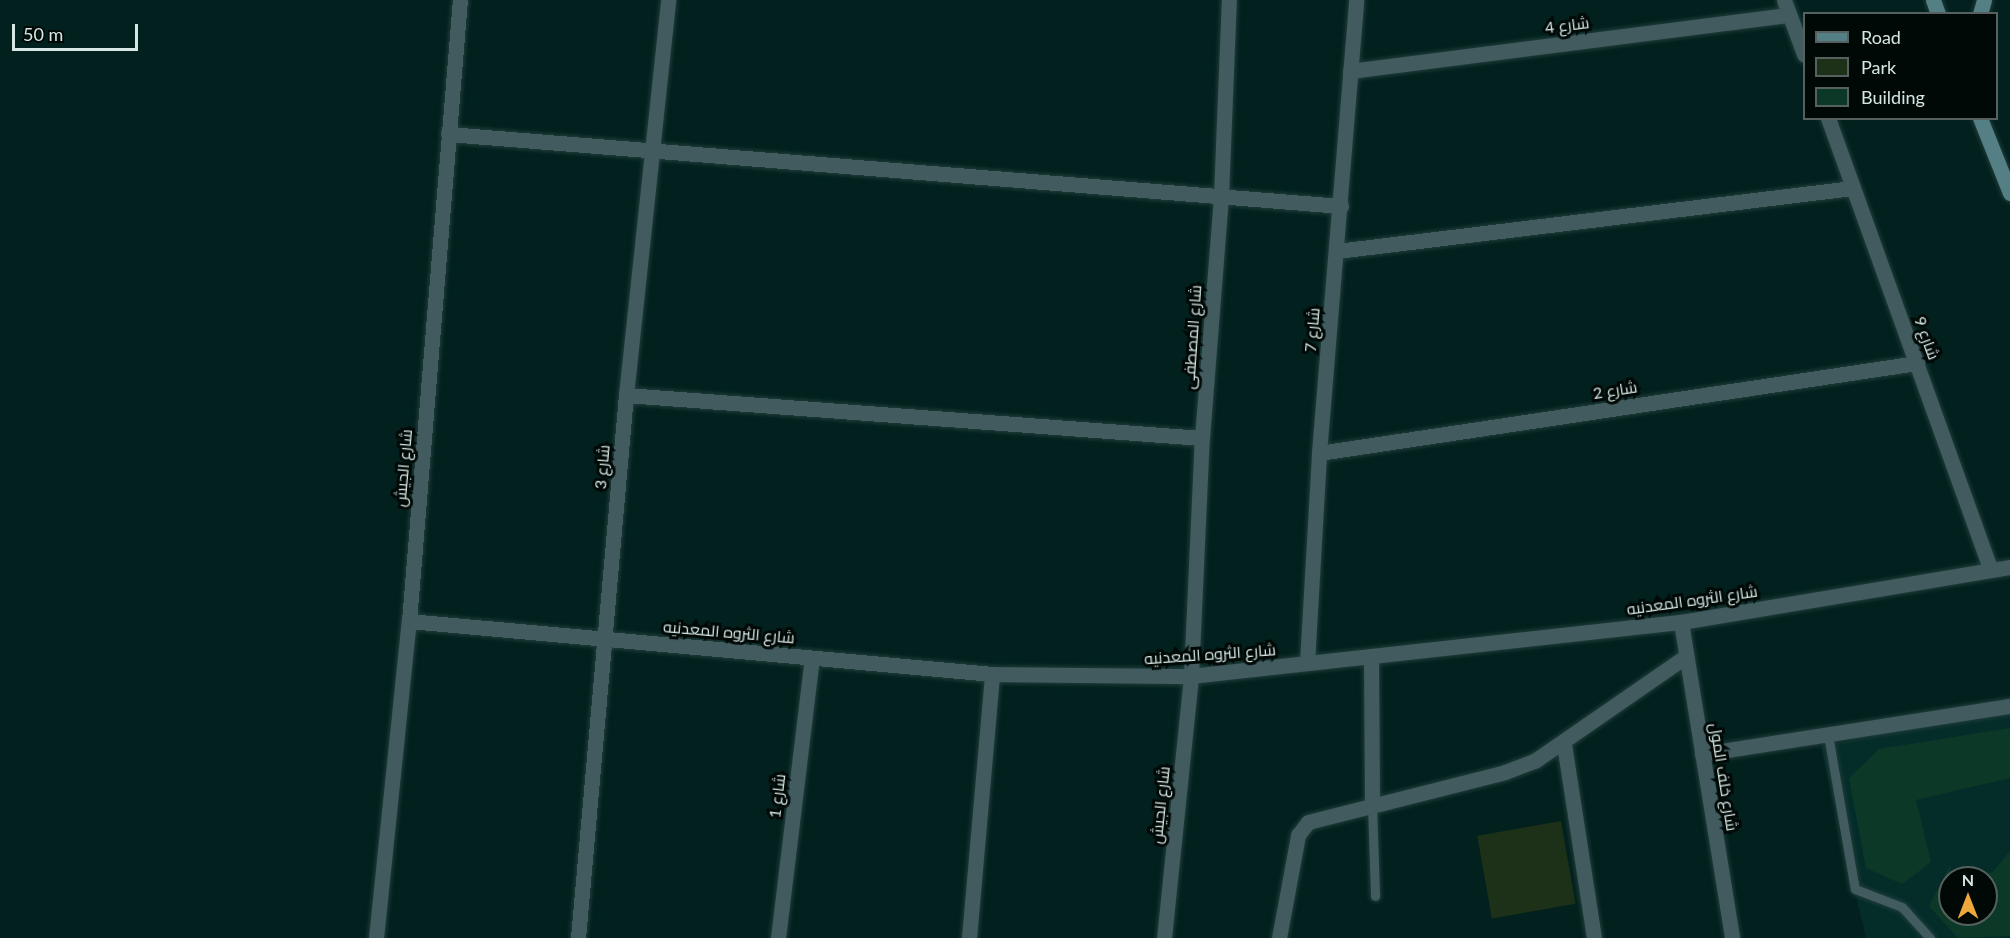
<!DOCTYPE html>
<html>
<head>
<meta charset="utf-8">
<style>
	body { margin:0 }
	#map { position:relative; width:2010px; height:938px; overflow:hidden; background:#02211e; font-family:Lato,Cairo,sans-serif }
	div>[style] { position:absolute }
	[style*='--x'] { left:calc(var(--x)*1px); top:calc(var(--y)*1px); width:calc(var(--w)*1px); rotate:calc(var(--a)*1deg) }
	.built>* { inset:0; background:#042d29 }
	.green>* { inset:0; background:#1c3118; transform-origin:0 0 }
	.building>* { inset:0; background:#0c3827 }
	.roads { filter:drop-shadow(0 0 2px #203d3a) drop-shadow(0 0 2px #203d3a) }
	.lane>* { height:9px; margin:-4.5px; padding:0 4.5px; transform-origin:4.5px; border-radius:4.5px; background:#415b5f }
	.street>* { height:15px; margin:-7.5px; padding:0 7.5px; transform-origin:7.5px; border-radius:7.5px; background:#415b5f }
	.secondary>* { height:15px; margin:-7.5px; padding:0 7.5px; transform-origin:7.5px; border-radius:7.5px; background:#547f85 }
	span { translate:-50% -50%; white-space:nowrap; text-align:center; line-height:1.15; -webkit-text-stroke:6px #010907; paint-order:stroke }
	.street-label { font-size:16px; color:#d5e6e3 }
	.legend { position:absolute; left:1803px; top:12px; width:195px; height:108px; box-sizing:border-box; background:#010907; border:2px solid #56615f; margin:0; padding:8px 10px; list-style:none; font-size:18px; color:#d5e6e3 }
	.legend li { display:flex; align-items:center; gap:12px; height:30px }
	.legend b { width:30px; border:2px solid #56615f }
	.north { position:absolute; left:1938px; top:866px; width:60px; height:60px; box-sizing:border-box; background:#010907; border:2px solid #56615f; border-radius:50%; rotate:0deg; font-size:16px; font-weight:700; line-height:24px; text-align:center; color:#d5e6e3 }
	.north::after { content:''; display:block; margin:auto; width:21px; height:27px; background:#eea83c; clip-path:polygon(50% 0,100% 100%,50% 72%,0 100%) }
	.scale { position:absolute; left:12px; top:24px; width:126px; height:27px; box-sizing:border-box; border:3px solid #d5e6e3; border-top:0; padding-left:8px; font-size:18px; line-height:21px; white-space:nowrap; color:#d5e6e3; -webkit-text-stroke:4px #010907; paint-order:stroke }
</style>
</head>
<body>
<div id="map">
	<div class="built">
		<div style="clip-path:polygon(evenodd,2010px 706px,2010px 938px,1866px 938px,1821px 747px,2010px 706px,1950px 878px,1986px 878px,1986px 914px,1950px 914px,1950px 878px)"></div>
	</div>
	<div class="green">
		<div style="left:1561px;top:821px;width:84px;height:85px;rotate:80deg"></div>
	</div>
	<div class="building">
		<div style="clip-path:polygon(2010px 728px,2010px 778px,1916px 800px,1931px 862px,1902px 884px,1866px 868px,1849px 778px,1879px 749px)"></div>
		<div style="clip-path:polygon(2010px 851px,2010px 936px,1958px 938px,1929px 906px,1950px 866px,1950px 914px,1986px 914px,1986px 873px,1993px 872px)"></div>
	</div>
	<div class="roads">
		<div class="lane">
			<div style="--x:1828;--y:735;--w:156;--a:80.1"></div>
			<div style="--x:1855;--y:889;--w:50;--a:21"></div>
			<div style="--x:1902;--y:907;--w:42;--a:47.9"></div>
			<div style="--x:1372;--y:804;--w:92;--a:88.1"></div>
		</div>
		<div class="street">
			<div style="--x:1784;--y:0;--w:58;--a:69.7"></div>
			<div style="--x:1350;--y:71;--w:443;--a:-7.3"></div>
			<div style="--x:1828;--y:118;--w:480;--a:70.2"></div>
			<div style="--x:448;--y:134;--w:896;--a:4.61"></div>
			<div style="--x:1337;--y:251;--w:519;--a:-6.97"></div>
			<div style="--x:626;--y:395;--w:578;--a:4.27"></div>
			<div style="--x:1319;--y:453;--w:605;--a:-8.56"></div>
			<div style="--x:409;--y:621;--w:585;--a:5.19"></div>
			<div style="--x:992;--y:674;--w:199;--a:0.6"></div>
			<div style="--x:1191;--y:676;--w:493;--a:-6.3"></div>
			<div style="--x:1681;--y:622;--w:334;--a:-9.5"></div>
			<div style="--x:1681;--y:622;--w:320;--a:80.8"></div>
			<div style="--x:1371;--y:656;--w:148;--a:89.6"></div>
			<div style="--x:1307;--y:663;--w:210;--a:-86.7"></div>
			<div style="--x:1319;--y:453;--w:455;--a:-85.3"></div>
			<div style="--x:1564;--y:744;--w:196;--a:81.2"></div>
			<div style="--x:1702;--y:754;--w:312;--a:-8.9"></div>
			<div style="--x:376;--y:938;--w:319;--a:-84.1"></div>
			<div style="--x:409;--y:621;--w:623;--a:-85.31"></div>
			<div style="--x:578;--y:938;--w:545;--a:-84.95"></div>
			<div style="--x:626;--y:395;--w:397;--a:-83.9"></div>
			<div style="--x:778;--y:938;--w:282;--a:-83.1"></div>
			<div style="--x:969;--y:938;--w:265;--a:-85"></div>
			<div style="--x:1164;--y:938;--w:263;--a:-84.1"></div>
			<div style="--x:1191;--y:676;--w:238;--a:-87.4"></div>
			<div style="--x:1202;--y:438;--w:243;--a:-85.5"></div>
			<div style="--x:1221;--y:196;--w:196;--a:-87.7"></div>
			<div style="--x:1279;--y:938;--w:105;--a:-79.5"></div>
			<div style="--x:1298;--y:835;--w:16;--a:-52"></div>
			<div style="--x:1308;--y:822;--w:203;--a:-14.2"></div>
			<div style="--x:1505;--y:772;--w:33;--a:-21"></div>
			<div style="--x:1536;--y:760;--w:183;--a:-34.7"></div>
		</div>
		<div class="secondary">
			<div style="--x:1933;--y:0;--w:15;--a:70"></div>
			<div style="--x:1980;--y:14;--w:15;--a:-74"></div>
			<div style="--x:1980;--y:118;--w:81;--a:68.2"></div>
		</div>
	</div>
	<div class="street-label">
		<span style="left:1567px;top:25px;rotate:-7deg">شارع 4</span>
		<span style="left:1312px;top:330px;rotate:-85deg">شارع 7</span>
		<span style="left:1192px;top:337px;rotate:-86deg">شارع المصطفى</span>
		<span style="left:1927px;top:338px;rotate:70deg">شارع 9</span>
		<span style="left:1615px;top:390px;rotate:-9deg">شارع 2</span>
		<span style="left:602px;top:467px;rotate:-85deg">شارع 3</span>
		<span style="left:403px;top:468px;rotate:-85deg">شارع الجيش</span>
		<span style="left:1692px;top:600px;rotate:-8deg">شارع الثروه المعدنيه</span>
		<span style="left:729px;top:632px;rotate:5deg">شارع الثروه المعدنيه</span>
		<span style="left:1210px;top:654px;rotate:-4deg">شارع الثروه المعدنيه</span>
		<span style="left:1724px;top:777px;rotate:81deg">شارع خلف المول</span>
		<span style="left:777px;top:796px;rotate:-83deg">شارع 1</span>
		<span style="left:1160px;top:805px;rotate:-84deg">شارع الجيش</span>
	</div>
	<ul class="legend">
	<li><b style="height:8px;background:#547f85"></b>Road</li>
	<li><b style="height:16px;background:#1c3118"></b>Park</li>
	<li><b style="height:16px;background:#0c3827"></b>Building</li>
	</ul>
	<div class="north">N</div>
	<div class="scale">50 m</div>
</div>
</body>
</html>
